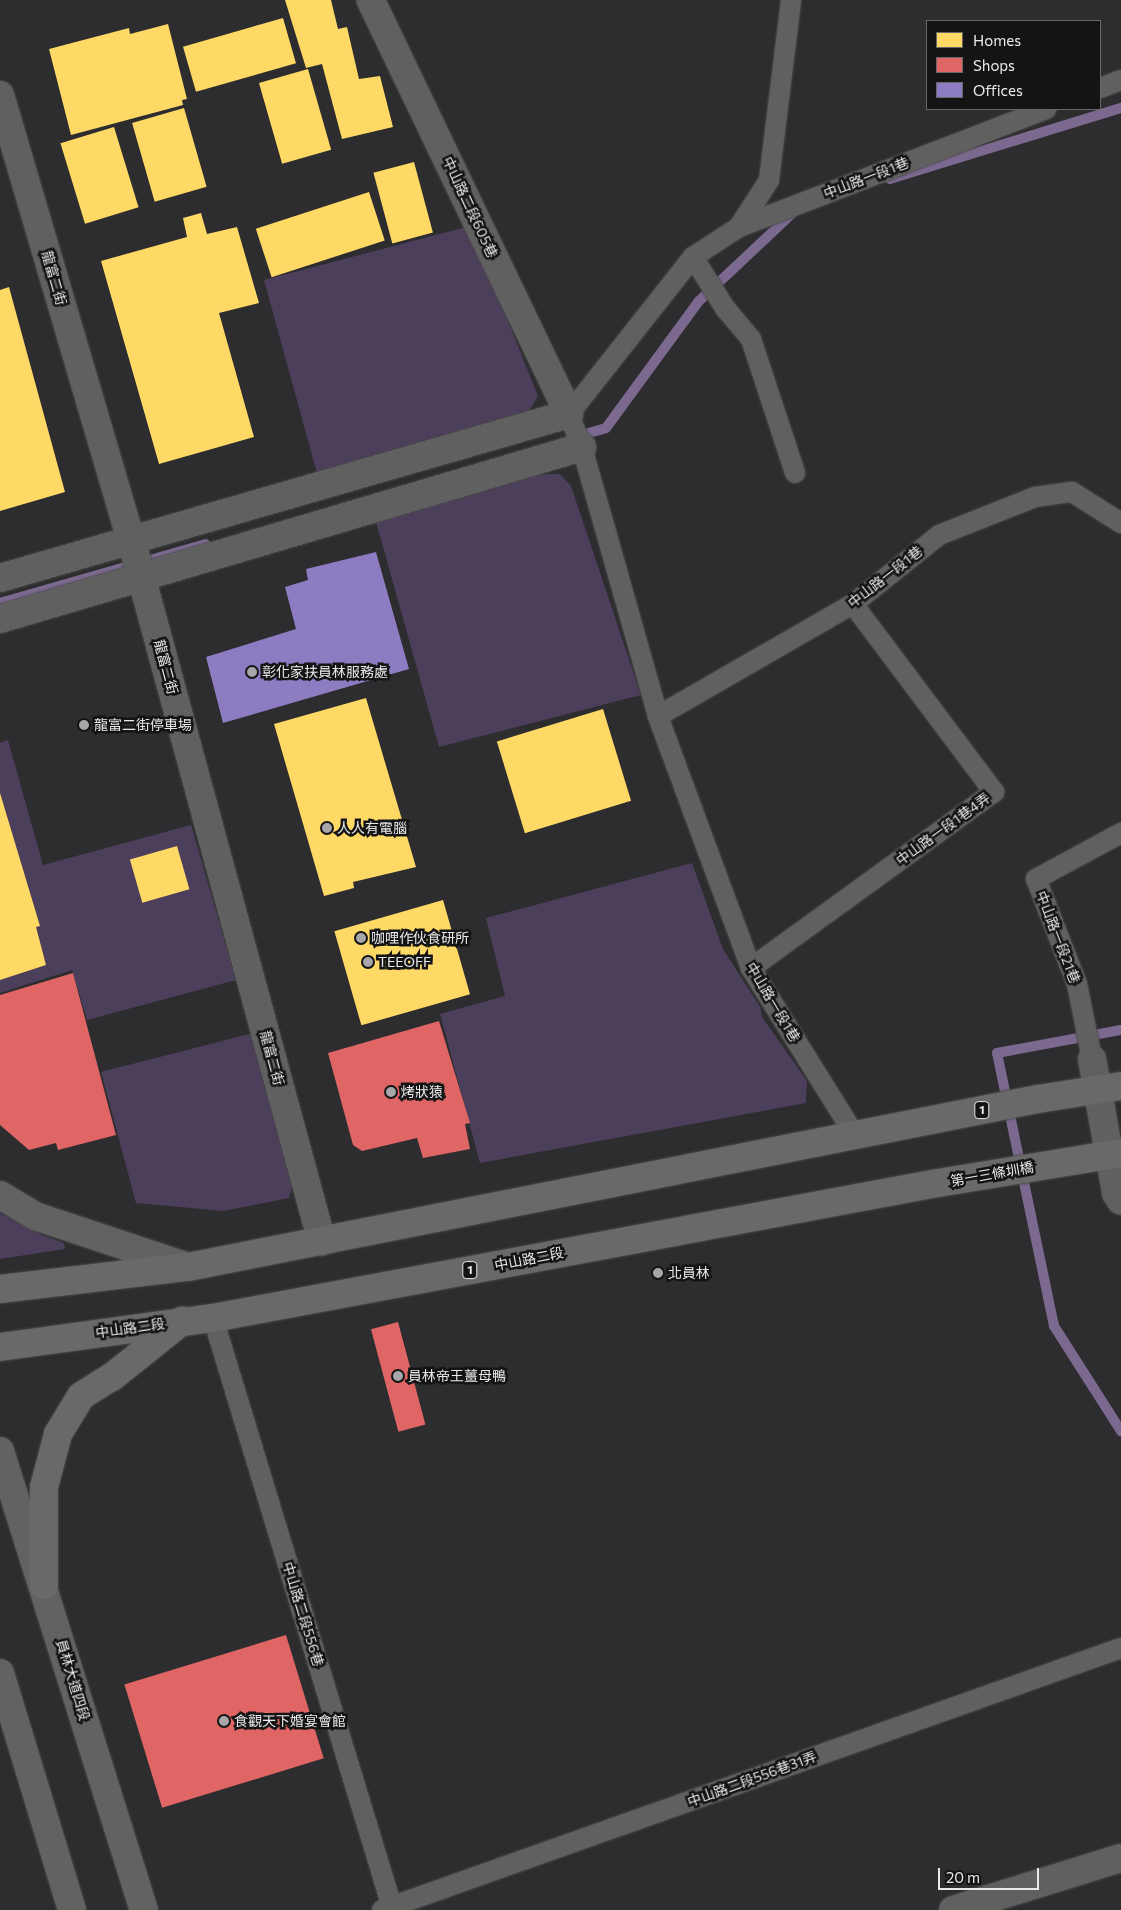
<!DOCTYPE html>
<html>
<head>
<meta charset="utf-8">
<style>
	body { margin:0 }
	#map { position:relative; width:1121px; height:1910px; overflow:hidden; background:#2d2c2e; font-family:Commissioner,"Noto Sans TC",sans-serif }
	div>[style] { position:absolute }
	[style*='--x'] { left:calc(var(--x)*1px); top:calc(var(--y)*1px); width:calc(var(--w)*1px); rotate:calc(var(--a)*1deg) }
	.green>* { inset:0; background:#4c3f5b }
	.homes>* { inset:0; background:#ffd966; transform-origin:0 0 }
	.shops>* { inset:0; background:#e06666; transform-origin:0 0 }
	.offices>* { inset:0; background:#8e7cc3 }
	.stream>* { height:10px; margin:-5px; padding:0 5px; transform-origin:5px; border-radius:5px; background:#7b698f }
	.roads { filter:drop-shadow(0 0 1px #4b4a4c) drop-shadow(0 0 1px #4b4a4c) }
	.service>* { height:20px; margin:-10px; padding:0 10px; transform-origin:10px; border-radius:10px; background:#606060 }
	.minor>* { height:28px; margin:-14px; padding:0 14px; transform-origin:14px; border-radius:14px; background:#606060 }
	.secondary>* { height:28px; margin:-14px; padding:0 14px; transform-origin:14px; border-radius:14px; background:#636263 }
	.primary>* { height:28px; margin:-14px; padding:0 14px; transform-origin:14px; border-radius:14px; background:#69696a }
	.dots>* { width:14px; height:14px; translate:-50% -50%; box-sizing:border-box; border:2px solid #141415; border-radius:50% }
	span { translate:-50% -50%; white-space:nowrap; text-align:center; line-height:1.15; -webkit-text-stroke:5px #141415; paint-order:stroke }
	.shield-label span { padding:1px 4px; background:#141415; border:1px solid; border-radius:4px; -webkit-text-stroke-width:0 }
	.shield-label { font-size:12px; color:#e9e8eb; font-weight:700 }
	.street-label { font-size:14px; color:#e9e8eb }
	.poi-label { font-size:14px; color:#e9e8eb }
	.left { translate:0 -50%; text-align:left }
	.legend { position:absolute; left:926px; top:20px; width:175px; height:90px; box-sizing:border-box; background:#141415; border:1px solid #69696b; margin:0; padding:6px 9px; list-style:none; font-size:15px; color:#e9e8eb }
	.legend li { display:flex; align-items:center; gap:10px; height:25px }
	.legend b { width:25px; border:1px solid #69696b }
	.scale { position:absolute; left:938px; top:1868px; width:101px; height:22px; box-sizing:border-box; border:2px solid #e9e8eb; border-top:0; padding-left:6px; font-size:15px; line-height:18px; white-space:nowrap; color:#e9e8eb; -webkit-text-stroke:4px #141415; paint-order:stroke }
</style>
</head>
<body>
<div id="map">
	<div class="green">
		<div style="clip-path:polygon(470px 226px,538px 396px,525px 418px,318px 477px,264px 280px)"></div>
		<div style="clip-path:polygon(539px 474px,560px 474px,571px 486px,641px 695px,439px 747px,376px 522px)"></div>
		<div style="clip-path:polygon(8px 740px,43px 865px,191px 825px,236px 980px,87px 1020px,72px 970px,0 993px,0 743px)"></div>
		<div style="clip-path:polygon(692px 863px,723px 949px,760px 1007px,762px 1017px,807px 1081px,806px 1103px,480px 1163px,440px 1014px,505px 996px,486px 918px)"></div>
		<div style="clip-path:polygon(253px 1033px,294px 1181px,289px 1198px,223px 1211px,136px 1203px,101px 1072px)"></div>
		<div style="clip-path:polygon(0 1213px,42px 1235px,64px 1243px,65px 1249px,0 1259px)"></div>
	</div>
	<div class="homes">
		<div style="clip-path:polygon(285px 0,331px 0,338px 29px,347px 27px,359px 79px,380px 76px,393px 127px,342px 139px,322px 64px,306px 68px)"></div>
		<div style="left:283px;top:18px;width:47px;height:104px;rotate:74deg"></div>
		<div style="clip-path:polygon(168px 24px,187px 99px,182px 100px,183px 105px,71px 135px,49px 49px,129px 28px,130px 34px)"></div>
		<div style="left:308px;top:69px;width:84px;height:51px;rotate:74deg"></div>
		<div style="left:184px;top:108px;width:82px;height:54px;rotate:74deg"></div>
		<div style="left:114px;top:127px;width:84px;height:56px;rotate:73deg"></div>
		<div style="left:414px;top:162px;width:73px;height:42px;rotate:75deg"></div>
		<div style="left:369px;top:192px;width:51px;height:119px;rotate:72deg"></div>
		<div style="clip-path:polygon(201px 213px,207px 234px,237px 227px,259px 303px,219px 313px,254px 437px,159px 464px,101px 261px,187px 237px,183px 218px)"></div>
		<div style="clip-path:polygon(9px 287px,65px 492px,0 511px,0 290px)"></div>
		<div style="clip-path:polygon(366px 698px,416px 867px,353px 882px,354px 888px,324px 896px,274px 724px)"></div>
		<div style="left:603px;top:709px;width:96px;height:111px;rotate:73deg"></div>
		<div style="clip-path:polygon(0 793px,40px 926px,36px 927px,46px 965px,0 980px)"></div>
		<div style="left:177px;top:846px;width:45px;height:49px;rotate:74deg"></div>
		<div style="left:443px;top:900px;width:98px;height:113px;rotate:74deg"></div>
	</div>
	<div class="shops">
		<div style="clip-path:polygon(73px 973px,116px 1135px,58px 1150px,56px 1143px,29px 1150px,0 1125px,0 995px)"></div>
		<div style="clip-path:polygon(439px 1021px,470px 1123px,465px 1124px,470px 1149px,423px 1158px,417px 1138px,362px 1151px,353px 1145px,328px 1053px)"></div>
		<div style="left:398px;top:1322px;width:106px;height:28px;rotate:75deg"></div>
		<div style="left:286px;top:1635px;width:129px;height:169px;rotate:73deg"></div>
	</div>
	<div class="offices">
		<div style="clip-path:polygon(376px 552px,409px 669px,223px 723px,206px 657px,296px 629px,285px 587px,308px 580px,306px 569px)"></div>
	</div>
	<div class="stream">
		<div style="--x:890;--y:179;--w:242;--a:-17.1"></div>
		<div style="--x:575;--y:437;--w:32;--a:-16"></div>
		<div style="--x:606;--y:428;--w:157;--a:-53.8"></div>
		<div style="--x:699;--y:301;--w:133;--a:-43.2"></div>
		<div style="--x:0;--y:603;--w:214;--a:-16"></div>
		<div style="--x:1121;--y:1030;--w:126;--a:169.5"></div>
		<div style="--x:997;--y:1053;--w:279;--a:78.2"></div>
		<div style="--x:1054;--y:1326;--w:125;--a:57.5"></div>
	</div>
	<div class="roads">
		<div class="service">
			<div style="--x:1100;--y:88;--w:22;--a:-21"></div>
			<div style="--x:739;--y:227;--w:56;--a:-57.4"></div>
			<div style="--x:769;--y:180;--w:181;--a:-83"></div>
			<div style="--x:693;--y:257;--w:60;--a:57.9"></div>
			<div style="--x:725;--y:308;--w:40;--a:50"></div>
			<div style="--x:751;--y:339;--w:141;--a:71.8"></div>
			<div style="--x:658;--y:716;--w:225;--a:-29.9"></div>
			<div style="--x:853;--y:604;--w:110;--a:-38.7"></div>
			<div style="--x:939;--y:535;--w:103;--a:-21.6"></div>
			<div style="--x:1035;--y:497;--w:37;--a:-8"></div>
			<div style="--x:1072;--y:492;--w:58;--a:32.3"></div>
			<div style="--x:751;--y:968;--w:300;--a:-35.9"></div>
			<div style="--x:994;--y:792;--w:235;--a:-126.9"></div>
			<div style="--x:1092;--y:1059;--w:76;--a:-101.3"></div>
			<div style="--x:1077;--y:984;--w:113;--a:-111.3"></div>
			<div style="--x:1036;--y:879;--w:97;--a:-28.4"></div>
			<div style="--x:856;--y:1137;--w:199;--a:-121.9"></div>
			<div style="--x:751;--y:968;--w:269;--a:-110.3"></div>
			<div style="--x:658;--y:716;--w:280;--a:-105.8"></div>
			<div style="--x:582;--y:447;--w:35;--a:-112"></div>
			<div style="--x:569;--y:414;--w:200;--a:-51.7"></div>
			<div style="--x:693;--y:257;--w:55;--a:-33.1"></div>
			<div style="--x:739;--y:227;--w:329;--a:-21"></div>
			<div style="--x:213;--y:1318;--w:619;--a:73.09"></div>
			<div style="--x:382;--y:1910;--w:784;--a:-19.52"></div>
		</div>
		<div class="minor">
			<div style="--x:0;--y:95;--w:463;--a:73.6"></div>
			<div style="--x:131;--y:539;--w:728;--a:74.8"></div>
			<div style="--x:0;--y:578;--w:592;--a:-16.08"></div>
			<div style="--x:569;--y:414;--w:459;--a:-115.6"></div>
			<div style="--x:0;--y:619;--w:607;--a:-16.46"></div>
			<div style="--x:1092;--y:1059;--w:136;--a:79.8"></div>
			<div style="--x:1116;--y:1193;--w:9;--a:58"></div>
			<div style="--x:953;--y:1910;--w:176;--a:-17.2"></div>
		</div>
		<div class="secondary">
			<div style="--x:0;--y:1195;--w:41;--a:31"></div>
			<div style="--x:35;--y:1216;--w:161;--a:18.4"></div>
			<div style="--x:0;--y:1451;--w:481;--a:72.6"></div>
			<div style="--x:0;--y:1673;--w:248;--a:73.1"></div>
		</div>
		<div class="primary">
			<div style="--x:0;--y:1289;--w:189;--a:-6.7"></div>
			<div style="--x:188;--y:1267;--w:866;--a:-11.18"></div>
			<div style="--x:1038;--y:1099;--w:84;--a:-8.9"></div>
			<div style="--x:0;--y:1347;--w:215;--a:-7.8"></div>
			<div style="--x:213;--y:1318;--w:737;--a:-10.55"></div>
			<div style="--x:938;--y:1183;--w:185;--a:-9.3"></div>
			<div style="--x:44;--y:1585;--w:98;--a:-90"></div>
			<div style="--x:44;--y:1487;--w:55;--a:-75.2"></div>
			<div style="--x:58;--y:1434;--w:44;--a:-58.8"></div>
			<div style="--x:81;--y:1396;--w:36;--a:-32"></div>
			<div style="--x:112;--y:1377;--w:90;--a:-38.7"></div>
		</div>
	</div>
	<div class="dots">
		<div style="left:252px;top:672px;background:#a7a6a9"></div>
		<div style="left:84px;top:725px;background:#a7a6a9"></div>
		<div style="left:327px;top:828px;background:#a7a6a9"></div>
		<div style="left:361px;top:938px;background:#a7a6a9"></div>
		<div style="left:368px;top:962px;background:#a7a6a9"></div>
		<div style="left:391px;top:1092px;background:#a7a6a9"></div>
		<div style="left:658px;top:1273px;background:#a7a6a9"></div>
		<div style="left:398px;top:1376px;background:#a7a6a9"></div>
		<div style="left:224px;top:1721px;background:#a7a6a9"></div>
	</div>
	<div class="shield-label">
		<span style="left:982px;top:1110px">1</span>
		<span style="left:470px;top:1270px">1</span>
	</div>
	<div class="street-label">
		<span style="left:866px;top:178px;rotate:-21deg">中山路一段1巷</span>
		<span style="left:470px;top:207px;rotate:65deg">中山路二段605巷</span>
		<span style="left:54px;top:278px;rotate:74deg">龍富二街</span>
		<span style="left:885px;top:577px;rotate:-38deg">中山路一段1巷</span>
		<span style="left:166px;top:667px;rotate:75deg">龍富二街</span>
		<span style="left:943px;top:829px;rotate:-36deg">中山路一段1巷4弄</span>
		<span style="left:1058px;top:937px;rotate:69deg">中山路一段21巷</span>
		<span style="left:773px;top:1002px;rotate:59deg">中山路一段1巷</span>
		<span style="left:272px;top:1058px;rotate:75deg">龍富二街</span>
		<span style="left:992px;top:1174px;rotate:-10deg">第一三條圳橋</span>
		<span style="left:529px;top:1259px;rotate:-11deg">中山路二段</span>
		<span style="left:130px;top:1328px;rotate:-8deg">中山路二段</span>
		<span style="left:303px;top:1614px;rotate:73deg">中山路二段556巷</span>
		<span style="left:73px;top:1680px;rotate:73deg">員林大道四段</span>
		<span style="left:752px;top:1779px;rotate:-20deg">中山路二段556巷31弄</span>
	</div>
	<div class="poi-label">
		<span class="left" style="left:262px;top:672px">彰化家扶員林服務處</span>
		<span class="left" style="left:94px;top:725px">龍富二街停車場</span>
		<span class="left" style="left:337px;top:828px">人人有電腦</span>
		<span class="left" style="left:371px;top:938px">咖哩作伙食研所</span>
		<span class="left" style="left:378px;top:962px">TEEOFF</span>
		<span class="left" style="left:401px;top:1092px">烤狀猿</span>
		<span class="left" style="left:668px;top:1273px">北員林</span>
		<span class="left" style="left:408px;top:1376px">員林帝王薑母鴨</span>
		<span class="left" style="left:234px;top:1721px">食觀天下婚宴會館</span>
	</div>
	<ul class="legend">
	<li><b style="height:14px;background:#ffd966"></b>Homes</li>
	<li><b style="height:14px;background:#e06666"></b>Shops</li>
	<li><b style="height:14px;background:#8e7cc3"></b>Offices</li>
	</ul>
	<div class="scale">20 m</div>
</div>
</body>
</html>
